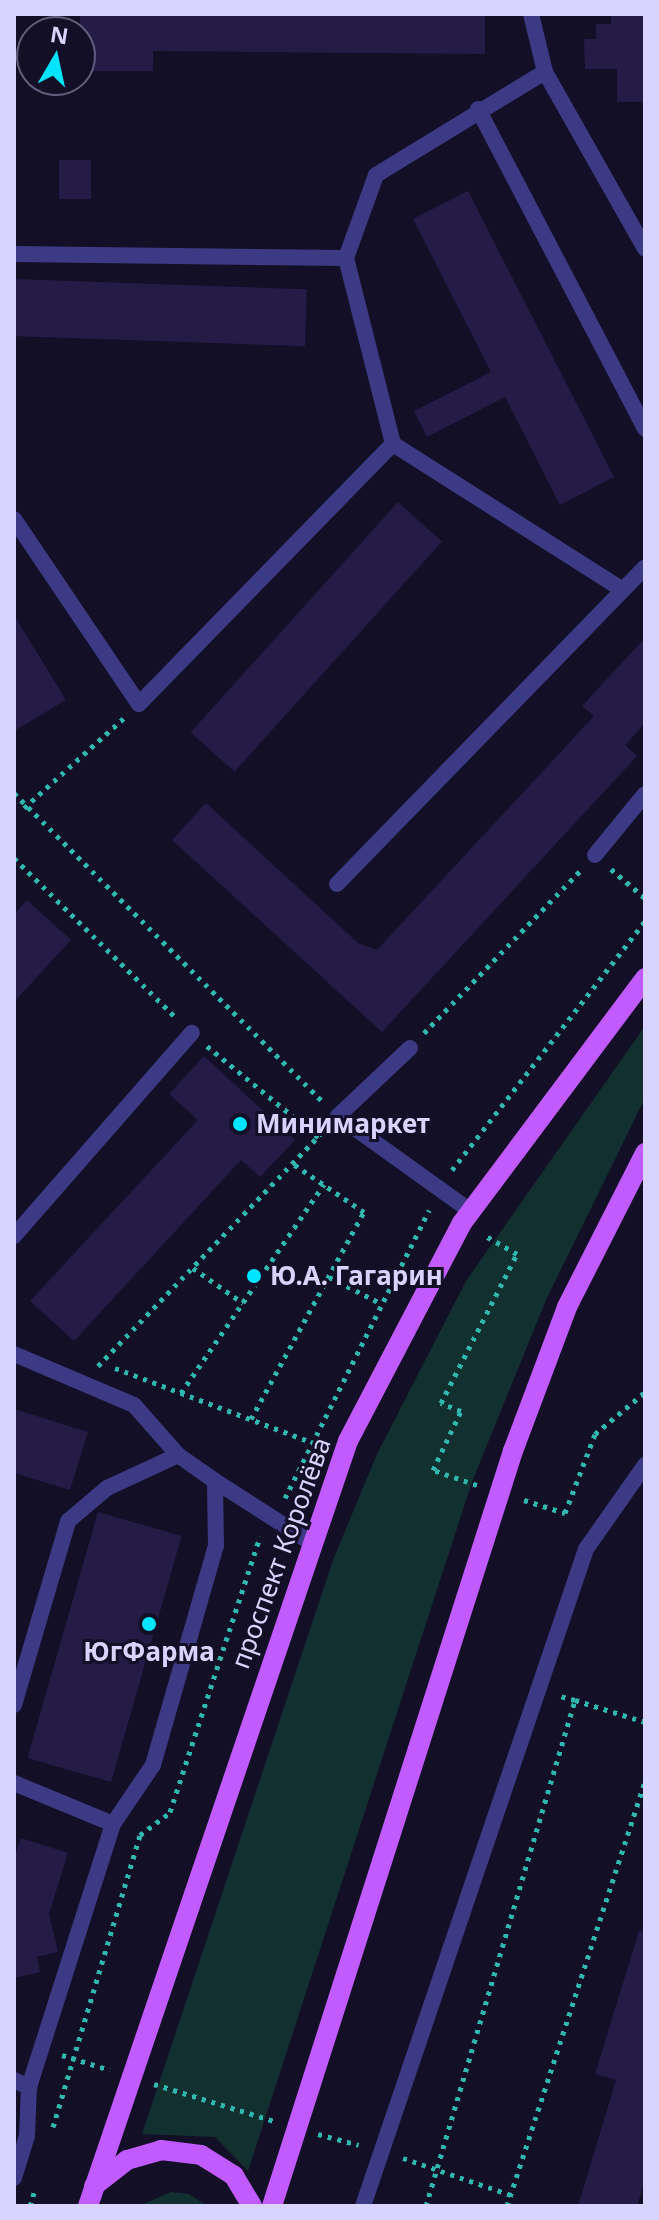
<!DOCTYPE html>
<html>
<head>
<meta charset="utf-8">
<style>
	body { margin:0 }
	#map { position:relative; width:659px; height:2220px; overflow:hidden; background:#130f26; font-family:"Noto Sans",sans-serif }
	div>[style] { position:absolute }
	[style*='--x'] { left:calc(var(--x)*1px); top:calc(var(--y)*1px); width:calc(var(--w)*1px); rotate:calc(var(--a)*1deg) }
	.green>* { inset:0; background:#12302f }
	.building>* { inset:0; background:#241b47; transform-origin:0 0 }
	.path>* { height:5px; margin-top:-2.5px; transform-origin:0; background:repeating-linear-gradient(90deg,#2fb8b0 0 4px,transparent 0 10px) }
	.service>* { height:16px; margin:-8px; padding:0 8px; transform-origin:8px; border-radius:8px; background:#3d3a85 }
	.primary>* { height:20px; margin:-10px; padding:0 10px; transform-origin:10px; border-radius:10px; background:#c25bff }
	.dots>* { width:22px; height:22px; translate:-50% -50%; box-sizing:border-box; border:4px solid #130f26; border-radius:50% }
	span { translate:-50% -50%; white-space:nowrap; text-align:center; line-height:1.15; -webkit-text-stroke:6px #130f26; paint-order:stroke }
	.poi-label { font-size:26px; color:#d9d4ff; font-weight:700 }
	.left { translate:0 -50%; text-align:left }
	.street-label { font-size:26px; color:#d9d4ff }
	.frame { position:absolute; inset:0; border:16px solid #d9d4ff; pointer-events:none }
	.north { position:absolute; left:16px; top:16px; width:80px; height:80px; box-sizing:border-box; background:#130f26; border:2px solid #625e7d; border-radius:50%; rotate:9deg; font-size:22px; font-weight:700; line-height:32px; text-align:center; color:#d9d4ff }
	.north::after { content:''; display:block; margin:auto; width:28px; height:36px; background:#00e5ff; clip-path:polygon(50% 0,100% 100%,50% 72%,0 100%) }
</style>
</head>
<body>
<div id="map">
	<div class="green">
		<div style="clip-path:polygon(645px 1026px,645px 1098px,546px 1300px,472px 1482px,248px 2171px,215px 2137px,142px 2134px,333px 1560px,377px 1454px,466px 1281px)"></div>
		<div style="clip-path:polygon(171px 2192px,189px 2194px,207px 2206px,139px 2206px)"></div>
	</div>
	<div class="building">
		<div style="clip-path:polygon(80px 14px,485px 14px,485px 54px,153px 51px,153px 71px,80px 71px)"></div>
		<div style="clip-path:polygon(611px 14px,645px 14px,645px 102px,617px 102px,617px 69px,585px 69px,584px 39px,596px 39px,596px 24px,611px 24px)"></div>
		<div style="left:59px;top:160px;width:32px;height:39px"></div>
		<div style="clip-path:polygon(468px 191px,614px 477px,560px 505px,505px 397px,427px 437px,414px 411px,491px 372px,413px 219px)"></div>
		<div style="left:14px;top:279px;width:293px;height:57px;rotate:2deg"></div>
		<div style="left:398px;top:502px;width:59px;height:310px;rotate:42deg"></div>
		<div style="clip-path:polygon(14px 615px,66px 700px,14px 731px)"></div>
		<div style="clip-path:polygon(645px 638px,645px 723px,625px 745px,637px 756px,382px 1032px,172px 840px,206px 803px,358px 943px,377px 950px,594px 716px,582px 706px)"></div>
		<div style="clip-path:polygon(27px 900px,71px 940px,14px 1002px,14px 914px)"></div>
		<div style="clip-path:polygon(204px 1056px,295px 1140px,260px 1177px,241px 1160px,74px 1341px,30px 1301px,198px 1120px,169px 1094px)"></div>
		<div style="clip-path:polygon(14px 1409px,88px 1432px,70px 1490px,14px 1473px)"></div>
		<div style="left:98px;top:1512px;width:87px;height:256px;rotate:16deg"></div>
		<div style="clip-path:polygon(21px 1838px,68px 1853px,49px 1914px,58px 1952px,37px 1957px,40px 1972px,14px 1978px,14px 1858px)"></div>
		<div style="clip-path:polygon(639px 1931px,645px 1932px,645px 2180px,637px 2206px,578px 2206px,616px 2080px,595px 2074px)"></div>
	</div>
	<div class="path">
		<div style="--x:14;--y:793;--w:436;--a:45"></div>
		<div style="--x:24;--y:808;--w:135;--a:-42"></div>
		<div style="--x:14;--y:858;--w:228;--a:44.6"></div>
		<div style="--x:611;--y:869;--w:45;--a:40.5"></div>
		<div style="--x:424;--y:1033;--w:226;--a:-46.1"></div>
		<div style="--x:207;--y:1046;--w:144;--a:39.3"></div>
		<div style="--x:452;--y:1170;--w:315;--a:-52.2"></div>
		<div style="--x:193;--y:1268;--w:61;--a:35"></div>
		<div style="--x:329;--y:1277;--w:59;--a:27"></div>
		<div style="--x:98;--y:1366;--w:325;--a:-46.2"></div>
		<div style="--x:115;--y:1368;--w:212;--a:20.7"></div>
		<div style="--x:181;--y:1393;--w:253;--a:-55.6"></div>
		<div style="--x:251;--y:1419;--w:236;--a:-61.4"></div>
		<div style="--x:364;--y:1212;--w:87;--a:-145.8"></div>
		<div style="--x:477;--y:1485;--w:46;--a:-161.2"></div>
		<div style="--x:433;--y:1470;--w:65;--a:-64.6"></div>
		<div style="--x:461;--y:1411;--w:22;--a:-158"></div>
		<div style="--x:441;--y:1403;--w:167;--a:-63"></div>
		<div style="--x:517;--y:1254;--w:38;--a:-150"></div>
		<div style="--x:285;--y:1498;--w:322;--a:-63.4"></div>
		<div style="--x:524;--y:1500;--w:43;--a:17.6"></div>
		<div style="--x:565;--y:1513;--w:85;--a:-69.2"></div>
		<div style="--x:595;--y:1434;--w:65;--a:-40"></div>
		<div style="--x:575;--y:1700;--w:73;--a:17.4"></div>
		<div style="--x:62;--y:2055;--w:50;--a:17.4"></div>
		<div style="--x:154;--y:2084;--w:126;--a:17.1"></div>
		<div style="--x:53;--y:2127;--w:305;--a:-73.4"></div>
		<div style="--x:140;--y:1835;--w:38;--a:-37"></div>
		<div style="--x:170;--y:1812;--w:290;--a:-71.9"></div>
		<div style="--x:318;--y:2134;--w:42;--a:15"></div>
		<div style="--x:403;--y:2158;--w:114;--a:18.9"></div>
		<div style="--x:30;--y:2206;--w:17;--a:-73"></div>
		<div style="--x:426;--y:2206;--w:527;--a:-73.59"></div>
		<div style="--x:575;--y:1700;--w:16;--a:-165"></div>
		<div style="--x:507;--y:2206;--w:446;--a:-72"></div>
	</div>
	<div class="service">
		<div style="--x:531;--y:14;--w:60;--a:76.4"></div>
		<div style="--x:545;--y:72;--w:203;--a:60.5"></div>
		<div style="--x:478;--y:109;--w:361;--a:62.4"></div>
		<div style="--x:14;--y:254;--w:332;--a:0.7"></div>
		<div style="--x:346;--y:258;--w:88;--a:-70.1"></div>
		<div style="--x:376;--y:175;--w:198;--a:-31.4"></div>
		<div style="--x:346;--y:258;--w:192;--a:75.8"></div>
		<div style="--x:393;--y:444;--w:269;--a:32.4"></div>
		<div style="--x:14;--y:519;--w:223;--a:56"></div>
		<div style="--x:139;--y:704;--w:363;--a:-45.7"></div>
		<div style="--x:595;--y:855;--w:79;--a:-50.7"></div>
		<div style="--x:337;--y:884;--w:442;--a:-45.8"></div>
		<div style="--x:410;--y:1048;--w:99;--a:136.6"></div>
		<div style="--x:338;--y:1116;--w:163;--a:35.7"></div>
		<div style="--x:14;--y:1236;--w:270;--a:-48.8"></div>
		<div style="--x:14;--y:1354;--w:130;--a:23"></div>
		<div style="--x:134;--y:1405;--w:67;--a:48.7"></div>
		<div style="--x:178;--y:1455;--w:45;--a:35.1"></div>
		<div style="--x:14;--y:1705;--w:192;--a:-73.6"></div>
		<div style="--x:68;--y:1521;--w:51;--a:-40.2"></div>
		<div style="--x:107;--y:1488;--w:78;--a:-24.9"></div>
		<div style="--x:14;--y:1783;--w:107;--a:22.5"></div>
		<div style="--x:14;--y:2080;--w:17;--a:25"></div>
		<div style="--x:14;--y:2178;--w:44;--a:-72.8"></div>
		<div style="--x:27;--y:2136;--w:49;--a:-87.7"></div>
		<div style="--x:29;--y:2087;--w:276;--a:-72.3"></div>
		<div style="--x:113;--y:1824;--w:71;--a:-55.9"></div>
		<div style="--x:153;--y:1765;--w:228;--a:-74"></div>
		<div style="--x:216;--y:1546;--w:65;--a:-90.9"></div>
		<div style="--x:215;--y:1481;--w:113;--a:32.7"></div>
		<div style="--x:363;--y:2206;--w:694;--a:-71.25"></div>
		<div style="--x:586;--y:1549;--w:103;--a:-54.9"></div>
	</div>
	<div class="primary">
		<div style="--x:94;--y:2186;--w:42;--a:-38.2"></div>
		<div style="--x:127;--y:2160;--w:35;--a:-16"></div>
		<div style="--x:161;--y:2150;--w:40;--a:7.1"></div>
		<div style="--x:201;--y:2155;--w:39;--a:32"></div>
		<div style="--x:234;--y:2176;--w:35;--a:59"></div>
		<div style="--x:88;--y:2206;--w:808;--a:-71.23"></div>
		<div style="--x:348;--y:1441;--w:246;--a:-62.4"></div>
		<div style="--x:462;--y:1223;--w:306;--a:-53.2"></div>
		<div style="--x:272;--y:2206;--w:793;--a:-72.3"></div>
		<div style="--x:513;--y:1451;--w:154;--a:-69.4"></div>
		<div style="--x:567;--y:1307;--w:173;--a:-63.1"></div>
	</div>
	<div class="dots">
		<div style="left:240px;top:1124px;background:#00e5ff"></div>
		<div style="left:254px;top:1276px;background:#00e5ff"></div>
		<div style="left:149px;top:1624px;background:#00e5ff"></div>
	</div>
	<div class="poi-label">
		<span class="left" style="left:256px;top:1124px">Минимаркет</span>
		<span class="left" style="left:270px;top:1276px">Ю.А. Гагарин</span>
		<span style="left:149px;top:1652px">ЮгФарма</span>
	</div>
	<div class="street-label">
		<span style="left:281px;top:1553px;rotate:-70deg">проспект Королёва</span>
	</div>
	<div class="frame"></div>
	<div class="north">N</div>
</div>
</body>
</html>
